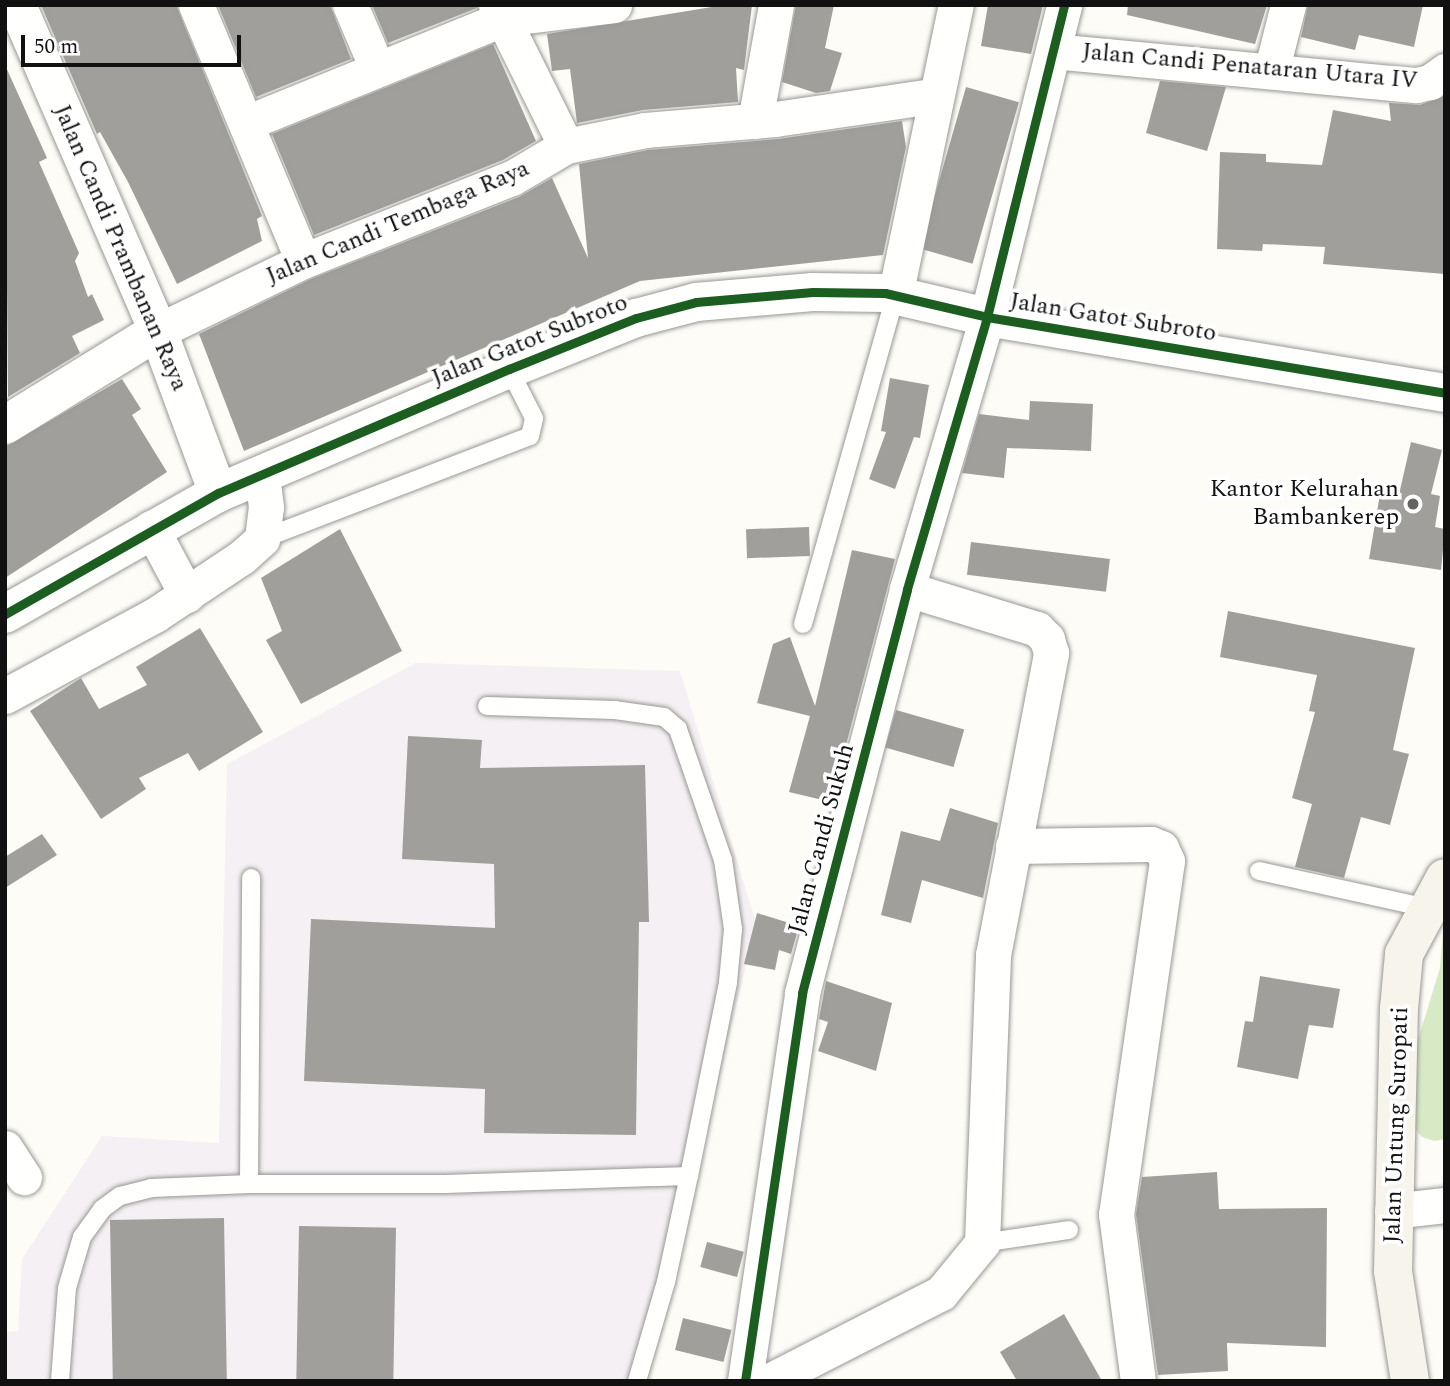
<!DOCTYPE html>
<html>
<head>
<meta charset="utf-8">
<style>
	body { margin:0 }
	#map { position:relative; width:1450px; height:1386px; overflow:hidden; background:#fdfcf7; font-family:Spectral,serif }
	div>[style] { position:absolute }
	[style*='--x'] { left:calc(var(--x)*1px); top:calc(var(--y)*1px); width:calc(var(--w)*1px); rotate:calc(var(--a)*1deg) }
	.industrial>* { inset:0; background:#f5f0f3 }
	.forest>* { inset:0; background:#d8eac5 }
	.building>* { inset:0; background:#a19f9c; transform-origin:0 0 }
	.roads { filter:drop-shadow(0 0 2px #979795) drop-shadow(0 0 2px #979795) }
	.service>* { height:18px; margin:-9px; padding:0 9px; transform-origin:9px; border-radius:9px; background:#fffffe }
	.minor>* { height:35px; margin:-17.5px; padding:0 17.5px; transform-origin:17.5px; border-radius:17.5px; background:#fffffe }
	.tertiary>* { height:38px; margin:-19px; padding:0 19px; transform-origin:19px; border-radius:19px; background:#fffffe }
	.secondary>* { height:38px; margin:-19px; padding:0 19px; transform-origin:19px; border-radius:19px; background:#f6f4eb }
	.cycleway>* { height:9px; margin:-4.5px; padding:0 4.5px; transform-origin:4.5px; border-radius:4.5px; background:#1b5e20 }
	.dots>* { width:19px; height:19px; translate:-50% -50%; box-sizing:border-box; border:4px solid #fff; border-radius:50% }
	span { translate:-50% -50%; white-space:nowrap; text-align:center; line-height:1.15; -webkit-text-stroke:7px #fff; paint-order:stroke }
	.street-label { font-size:24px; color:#111 }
	.poi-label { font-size:24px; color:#111 }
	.right { translate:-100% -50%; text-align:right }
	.frame { position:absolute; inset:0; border:7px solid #111; pointer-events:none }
	.scale { position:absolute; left:21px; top:35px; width:220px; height:32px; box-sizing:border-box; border:4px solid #111; border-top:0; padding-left:9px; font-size:21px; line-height:24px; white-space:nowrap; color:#111; -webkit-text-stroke:5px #fff; paint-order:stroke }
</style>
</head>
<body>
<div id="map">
	<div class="industrial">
		<div style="clip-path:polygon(416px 663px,680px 671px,756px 923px,647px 1381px,5px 1381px,5px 1332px,18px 1331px,22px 1259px,102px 1136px,219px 1143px,227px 764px)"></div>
	</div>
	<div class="forest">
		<div style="clip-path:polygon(1445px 901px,1445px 1139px,1435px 1141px,1422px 1137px,1412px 1125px,1414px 1053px,1440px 968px)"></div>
	</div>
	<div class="building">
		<div style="clip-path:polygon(41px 5px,176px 5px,262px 216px,257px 219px,262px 241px,177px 284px,128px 182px,100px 132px,97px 134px)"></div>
		<div style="clip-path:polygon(218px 5px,330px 5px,351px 59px,256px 97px)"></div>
		<div style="clip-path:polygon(372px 5px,476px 5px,477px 8px,388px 43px)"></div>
		<div style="clip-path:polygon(724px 5px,752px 5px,744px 70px,736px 68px,738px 102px,643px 110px,577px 123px,570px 69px,552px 71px,547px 34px)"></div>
		<div style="clip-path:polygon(796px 5px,834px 5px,825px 48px,842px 53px,830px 91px,816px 93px,782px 82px)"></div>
		<div style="clip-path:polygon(988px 5px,1043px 5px,1031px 54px,981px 46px)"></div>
		<div style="clip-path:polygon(1128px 5px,1267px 5px,1255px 44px,1127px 15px)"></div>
		<div style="clip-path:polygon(1308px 5px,1423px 5px,1414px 47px,1359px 35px,1355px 50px,1301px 37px)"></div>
		<div style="clip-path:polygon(493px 44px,536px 141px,503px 160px,314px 235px,272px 134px)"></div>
		<div style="clip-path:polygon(5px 65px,47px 158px,39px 162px,79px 253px,75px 261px,88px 297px,92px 294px,104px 320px,72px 336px,80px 353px,8px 397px)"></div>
		<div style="clip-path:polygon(1160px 81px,1226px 87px,1207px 151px,1146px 133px)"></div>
		<div style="left:966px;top:87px;width:55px;height:168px;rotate:16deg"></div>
		<div style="clip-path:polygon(1445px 96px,1445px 274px,1323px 264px,1325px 247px,1263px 244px,1262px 251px,1217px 249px,1220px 152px,1266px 154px,1266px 162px,1322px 165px,1333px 110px,1391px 121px,1389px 103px,1420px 105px)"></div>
		<div style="clip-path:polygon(902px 121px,906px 147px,883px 255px,640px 281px,244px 451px,199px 334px,311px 279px,519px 197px,552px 178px,588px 258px,579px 164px,648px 150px,778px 139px)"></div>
		<div style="clip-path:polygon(890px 378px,929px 385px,920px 438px,914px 437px,895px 489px,869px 479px,886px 432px,881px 431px)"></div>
		<div style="clip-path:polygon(122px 379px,141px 409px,132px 415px,167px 472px,5px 578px,5px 447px)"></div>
		<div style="clip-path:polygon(1030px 401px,1093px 404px,1091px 451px,1007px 448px,1004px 478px,962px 473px,979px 414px,1029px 420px)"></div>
		<div style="clip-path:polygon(1411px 442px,1442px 450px,1431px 494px,1440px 496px,1435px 527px,1445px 529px,1441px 570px,1369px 559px,1381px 488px,1400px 490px)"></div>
		<div style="left:809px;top:527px;width:29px;height:63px;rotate:88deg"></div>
		<div style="clip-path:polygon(340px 529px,402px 651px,301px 704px,266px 640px,282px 631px,261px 578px)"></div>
		<div style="left:971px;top:542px;width:140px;height:33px;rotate:7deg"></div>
		<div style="clip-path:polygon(852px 550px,895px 559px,831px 802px,789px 792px,810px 716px,757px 703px,773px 644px,790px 637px,815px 706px)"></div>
		<div style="clip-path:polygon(1228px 611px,1415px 648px,1393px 750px,1409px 754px,1390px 825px,1361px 817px,1344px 878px,1295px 867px,1312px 804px,1292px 798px,1315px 712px,1309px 711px,1317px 675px,1220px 657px)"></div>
		<div style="clip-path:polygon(200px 628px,263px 732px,199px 771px,188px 753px,139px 778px,146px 789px,101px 819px,30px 711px,81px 678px,99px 709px,147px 685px,136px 667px)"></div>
		<div style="left:896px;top:710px;width:71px;height:39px;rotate:16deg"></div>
		<div style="clip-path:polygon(408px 736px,482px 740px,480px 768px,645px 765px,649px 922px,639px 922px,636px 1135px,484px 1133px,485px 1089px,304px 1081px,311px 919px,495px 928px,494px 864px,402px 859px)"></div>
		<div style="clip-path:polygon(950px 808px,998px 823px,983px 898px,922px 880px,911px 923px,881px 915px,901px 831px,940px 841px)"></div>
		<div style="clip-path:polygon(42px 834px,57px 855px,5px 888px,5px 857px)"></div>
		<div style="clip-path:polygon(757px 913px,799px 926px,791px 954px,779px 950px,775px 970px,744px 964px)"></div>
		<div style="clip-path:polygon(1260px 976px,1340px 989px,1333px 1028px,1309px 1025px,1298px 1079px,1237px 1067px,1245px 1021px,1253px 1022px)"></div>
		<div style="clip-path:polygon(826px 981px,892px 1003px,876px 1071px,818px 1051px,828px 1022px,819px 1019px)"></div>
		<div style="clip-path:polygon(1217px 1172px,1219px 1209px,1327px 1208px,1326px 1347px,1227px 1343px,1228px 1371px,1158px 1375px,1136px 1214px,1142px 1177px)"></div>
		<div style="left:224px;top:1218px;width:163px;height:114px;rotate:89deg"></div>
		<div style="left:299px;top:1226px;width:97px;height:155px;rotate:1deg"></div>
		<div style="left:707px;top:1242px;width:38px;height:26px;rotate:15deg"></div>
		<div style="clip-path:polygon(1064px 1314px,1102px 1381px,1017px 1381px,1000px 1352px)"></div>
		<div style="left:683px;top:1318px;width:50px;height:33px;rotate:14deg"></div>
	</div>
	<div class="roads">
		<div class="service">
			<div style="--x:262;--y:539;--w:287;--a:-21"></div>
			<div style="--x:530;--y:436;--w:18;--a:-77"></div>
			<div style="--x:534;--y:418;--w:55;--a:-117"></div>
			<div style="--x:803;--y:624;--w:341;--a:-74.3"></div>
			<div style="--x:1259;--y:871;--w:172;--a:12.4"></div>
			<div style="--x:249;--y:1184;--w:306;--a:-89.6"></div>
			<div style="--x:982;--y:1243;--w:88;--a:-8.5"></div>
			<div style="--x:60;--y:1381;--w:93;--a:-85.7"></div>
			<div style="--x:67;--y:1288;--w:53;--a:-73.6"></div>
			<div style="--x:82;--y:1237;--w:34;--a:-54"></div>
			<div style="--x:102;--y:1209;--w:22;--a:-36"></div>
			<div style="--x:120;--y:1196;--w:32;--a:-14"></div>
			<div style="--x:151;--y:1188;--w:98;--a:-2.3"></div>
			<div style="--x:249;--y:1184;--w:196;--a:0"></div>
			<div style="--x:445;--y:1184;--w:244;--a:-1.9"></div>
			<div style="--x:689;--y:1176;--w:198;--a:-78.6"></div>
			<div style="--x:728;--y:982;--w:53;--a:-84.6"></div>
			<div style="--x:733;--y:929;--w:70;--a:-98.2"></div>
			<div style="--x:723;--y:860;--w:139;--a:-109"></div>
			<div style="--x:678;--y:729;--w:18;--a:-139"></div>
			<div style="--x:664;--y:717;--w:49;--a:-171.9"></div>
			<div style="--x:615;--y:710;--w:128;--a:-178.2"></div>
			<div style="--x:637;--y:1381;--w:103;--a:-73.7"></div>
			<div style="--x:666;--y:1282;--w:108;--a:-77.8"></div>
		</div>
		<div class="minor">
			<div style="--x:196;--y:5;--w:277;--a:67.3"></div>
			<div style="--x:350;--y:5;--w:69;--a:66.8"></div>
			<div style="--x:496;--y:5;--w:157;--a:63.6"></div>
			<div style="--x:1053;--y:51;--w:365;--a:5.4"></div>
			<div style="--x:1416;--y:85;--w:14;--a:-12"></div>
			<div style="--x:1430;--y:82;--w:19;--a:-36"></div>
			<div style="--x:1272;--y:68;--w:65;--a:-75.7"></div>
			<div style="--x:755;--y:121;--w:118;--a:-79.7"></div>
			<div style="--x:246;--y:123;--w:276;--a:-22.1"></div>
			<div style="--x:502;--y:19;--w:113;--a:-7.1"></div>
			<div style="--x:895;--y:296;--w:297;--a:-78.2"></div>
			<div style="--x:158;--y:331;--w:161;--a:-25.8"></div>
			<div style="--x:303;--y:261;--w:225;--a:-21.7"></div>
			<div style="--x:512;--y:178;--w:63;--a:-30.7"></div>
			<div style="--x:566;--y:146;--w:81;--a:-11.4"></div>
			<div style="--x:645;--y:130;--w:130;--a:-4.8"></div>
			<div style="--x:775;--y:119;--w:160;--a:-8.3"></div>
			<div style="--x:151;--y:528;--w:76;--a:61.8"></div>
			<div style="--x:5;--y:696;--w:170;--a:-28.4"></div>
			<div style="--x:155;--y:615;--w:105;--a:-33.7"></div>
			<div style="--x:242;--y:557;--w:27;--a:-42"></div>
			<div style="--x:262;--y:539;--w:32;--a:-83"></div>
			<div style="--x:266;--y:507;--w:33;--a:-97"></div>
			<div style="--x:1013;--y:846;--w:138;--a:-0.8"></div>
			<div style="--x:1151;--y:844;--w:11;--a:22"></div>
			<div style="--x:1161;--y:848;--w:14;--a:65"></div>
			<div style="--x:1167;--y:861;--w:357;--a:98.2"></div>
			<div style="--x:1116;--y:1214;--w:168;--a:82.5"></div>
			<div style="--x:5;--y:1148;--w:35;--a:57"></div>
			<div style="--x:1392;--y:1211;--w:53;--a:-6.5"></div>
			<div style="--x:745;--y:1381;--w:392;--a:-81.6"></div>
			<div style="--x:802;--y:993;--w:417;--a:-75.4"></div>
			<div style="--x:907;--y:589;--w:284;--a:-73.6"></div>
			<div style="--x:987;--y:317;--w:321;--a:-76.1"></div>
			<div style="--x:769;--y:1381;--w:193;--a:-27.1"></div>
			<div style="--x:941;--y:1293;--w:65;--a:-50.6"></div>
			<div style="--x:982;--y:1243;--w:288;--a:-87.8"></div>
			<div style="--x:993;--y:955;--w:308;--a:-79.1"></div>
			<div style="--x:1051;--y:653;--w:15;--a:-106"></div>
			<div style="--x:1047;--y:639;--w:14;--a:-135"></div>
			<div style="--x:1037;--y:629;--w:136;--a:-162.9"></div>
		</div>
		<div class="tertiary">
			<div style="--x:17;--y:5;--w:355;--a:66.6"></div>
			<div style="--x:158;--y:331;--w:173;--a:69.7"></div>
			<div style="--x:5;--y:425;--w:180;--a:-31.6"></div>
			<div style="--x:5;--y:614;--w:245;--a:-29.6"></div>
			<div style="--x:218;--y:493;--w:316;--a:-23.1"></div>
			<div style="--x:509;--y:369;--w:137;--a:-21.9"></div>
			<div style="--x:636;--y:318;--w:62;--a:-14.9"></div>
			<div style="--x:696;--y:302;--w:117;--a:-4.9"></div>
			<div style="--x:813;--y:292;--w:72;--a:0.8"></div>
			<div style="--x:885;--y:293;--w:105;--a:13.2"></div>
			<div style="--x:987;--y:317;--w:464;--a:9.4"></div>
		</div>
		<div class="secondary">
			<div style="--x:1410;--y:1381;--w:111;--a:-98.8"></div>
			<div style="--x:1393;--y:1271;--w:262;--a:-88.7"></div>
			<div style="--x:1399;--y:1009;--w:55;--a:-84.8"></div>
			<div style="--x:1404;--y:954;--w:86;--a:-61.7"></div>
		</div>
	</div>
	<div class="cycleway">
		<div style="--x:5;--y:614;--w:245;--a:-29.6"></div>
		<div style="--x:218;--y:493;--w:316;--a:-23.1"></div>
		<div style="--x:509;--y:369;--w:137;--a:-21.9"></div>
		<div style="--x:636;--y:318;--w:62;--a:-14.9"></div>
		<div style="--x:696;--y:302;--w:117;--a:-4.9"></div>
		<div style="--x:813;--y:292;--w:72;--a:0.8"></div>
		<div style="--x:885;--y:293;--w:105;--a:13.2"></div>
		<div style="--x:987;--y:317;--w:464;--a:9.4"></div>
		<div style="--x:745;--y:1381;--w:392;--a:-81.6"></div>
		<div style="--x:802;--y:993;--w:417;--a:-75.4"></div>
		<div style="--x:907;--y:589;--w:284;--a:-73.6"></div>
		<div style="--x:987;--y:317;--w:321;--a:-76.1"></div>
	</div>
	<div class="dots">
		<div style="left:1413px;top:504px;background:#646362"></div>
	</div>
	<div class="street-label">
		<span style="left:1250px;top:67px;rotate:5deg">Jalan Candi Penataran Utara IV</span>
		<span style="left:398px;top:223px;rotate:-23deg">Jalan Candi Tembaga Raya</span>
		<span style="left:120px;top:248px;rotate:67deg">Jalan Candi Prambanan Raya</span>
		<span style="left:1113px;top:318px;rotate:9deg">Jalan Gatot Subroto</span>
		<span style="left:530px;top:341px;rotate:-22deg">Jalan Gatot Subroto</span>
		<span style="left:822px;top:839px;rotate:-75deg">Jalan Candi Sukuh</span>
		<span style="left:1397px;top:1125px;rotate:-88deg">Jalan Untung Suropati</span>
	</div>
	<div class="poi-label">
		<span class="right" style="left:1399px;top:504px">Kantor Kelurahan<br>Bambankerep</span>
	</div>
	<div class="frame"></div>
	<div class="scale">50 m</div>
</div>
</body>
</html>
